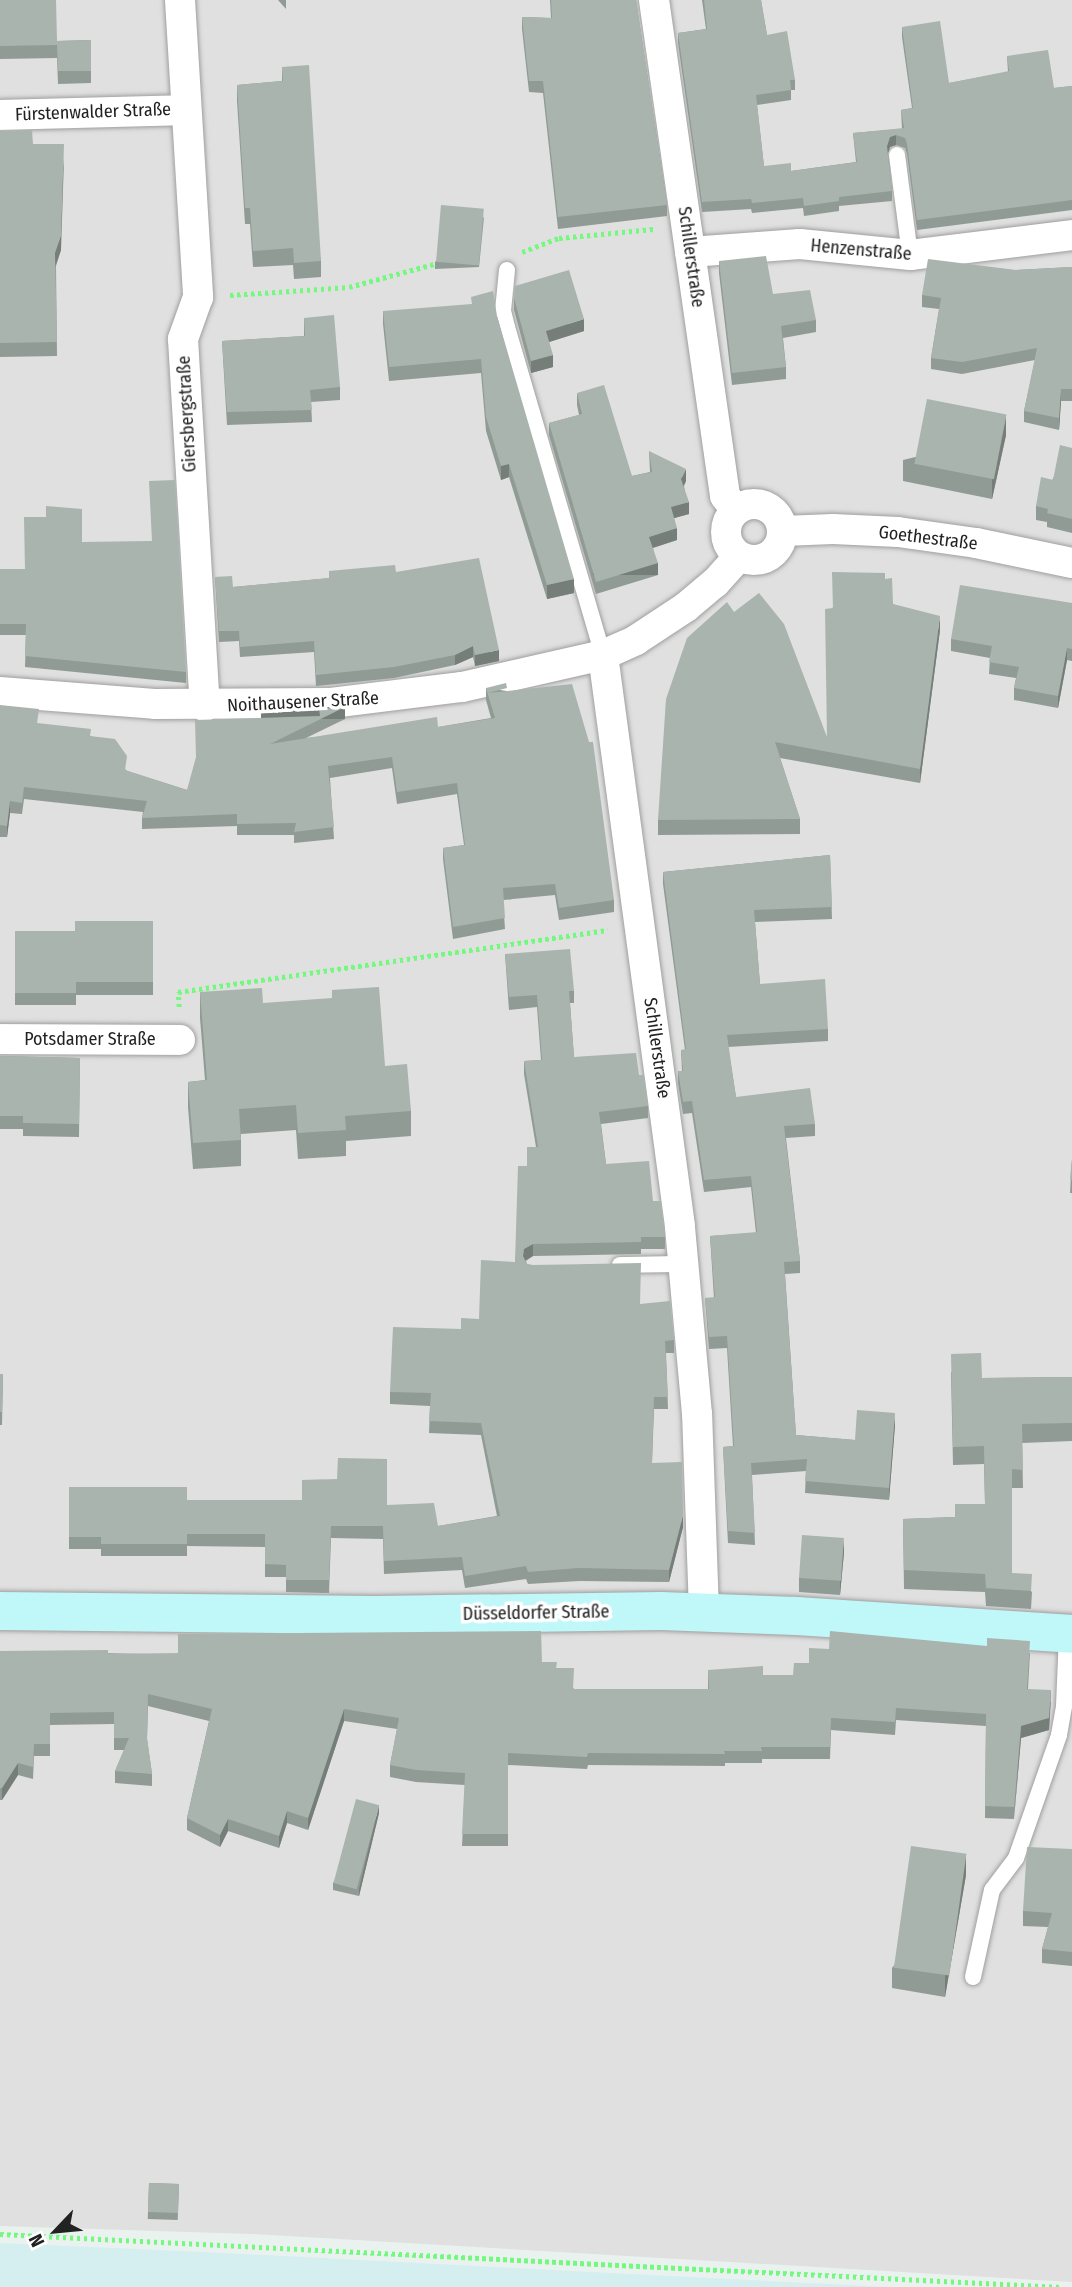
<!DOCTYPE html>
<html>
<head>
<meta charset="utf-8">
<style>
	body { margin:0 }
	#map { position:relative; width:1072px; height:2287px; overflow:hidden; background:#e9f2ef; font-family:"Fira Sans Condensed",sans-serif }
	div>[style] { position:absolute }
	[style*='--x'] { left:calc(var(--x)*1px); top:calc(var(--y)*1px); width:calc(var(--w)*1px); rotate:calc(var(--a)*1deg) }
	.residential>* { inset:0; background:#dfe0df }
	.farmland>* { inset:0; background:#d5eef0 }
	.path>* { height:4.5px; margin-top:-2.25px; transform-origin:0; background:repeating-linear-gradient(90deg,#74f880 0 3.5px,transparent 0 7px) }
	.roads { filter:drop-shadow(0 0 2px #9f9f9f) drop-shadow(0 0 2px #9f9f9f) }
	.lane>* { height:16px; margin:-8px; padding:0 8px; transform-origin:8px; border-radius:8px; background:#fff }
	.street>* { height:30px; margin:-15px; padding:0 15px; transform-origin:15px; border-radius:15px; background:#fff }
	.street>.ring { margin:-15px; padding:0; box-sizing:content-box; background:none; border:30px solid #fff; border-radius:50% }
	.secondary>* { height:38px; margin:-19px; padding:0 19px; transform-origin:19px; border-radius:19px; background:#c0f7f9 }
	.wall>* { inset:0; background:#909b95; transform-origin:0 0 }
	.shaded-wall>* { inset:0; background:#767e79; transform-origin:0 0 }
	.building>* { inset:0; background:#a8b4ad; transform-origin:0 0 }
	span { translate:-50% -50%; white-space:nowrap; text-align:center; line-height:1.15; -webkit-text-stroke:7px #fff; paint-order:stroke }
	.street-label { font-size:18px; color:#222 }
	.north { position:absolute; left:21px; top:2196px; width:70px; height:70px; -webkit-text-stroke:5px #fff; paint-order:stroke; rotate:244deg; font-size:19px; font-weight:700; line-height:28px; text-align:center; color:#222 }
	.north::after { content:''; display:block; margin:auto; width:24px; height:32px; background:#222; clip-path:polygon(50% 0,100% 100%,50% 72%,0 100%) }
</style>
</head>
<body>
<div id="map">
	<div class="residential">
		<div style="clip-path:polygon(0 0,1072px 0,1072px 2282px,252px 2234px,0 2226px)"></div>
	</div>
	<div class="farmland">
		<div style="clip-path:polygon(0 2243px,203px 2252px,886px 2287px,0 2287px)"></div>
	</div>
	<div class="path">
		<div style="--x:522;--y:252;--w:40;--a:-21"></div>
		<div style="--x:559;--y:238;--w:95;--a:-5.4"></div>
		<div style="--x:230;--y:295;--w:119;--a:-3.8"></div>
		<div style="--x:349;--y:287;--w:92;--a:-15.1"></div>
		<div style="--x:179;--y:1007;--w:15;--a:-94"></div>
		<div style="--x:178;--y:992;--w:434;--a:-8.2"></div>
		<div style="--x:0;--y:2234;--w:1063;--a:2.86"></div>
	</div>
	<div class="roads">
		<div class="lane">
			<div style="--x:897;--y:155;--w:101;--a:82.6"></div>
			<div style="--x:507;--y:270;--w:41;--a:95.6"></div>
			<div style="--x:503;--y:311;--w:16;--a:76"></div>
			<div style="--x:507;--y:327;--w:342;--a:73.7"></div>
			<div style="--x:620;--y:1265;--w:64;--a:-0.9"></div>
			<div style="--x:973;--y:1977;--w:89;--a:-77.7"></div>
			<div style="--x:992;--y:1890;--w:40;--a:-53"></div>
			<div style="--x:1016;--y:1858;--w:130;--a:-70.7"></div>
			<div style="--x:1059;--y:1735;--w:29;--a:-80"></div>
			<div style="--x:1064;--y:1706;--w:72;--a:-87.6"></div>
		</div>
		<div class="street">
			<div style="--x:180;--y:0;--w:298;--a:86.5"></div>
			<div style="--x:198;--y:297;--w:45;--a:109.7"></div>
			<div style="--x:183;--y:339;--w:368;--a:86.6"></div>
			<div style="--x:654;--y:0;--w:501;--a:81.85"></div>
			<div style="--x:725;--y:496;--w:18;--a:52"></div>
			<div style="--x:0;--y:115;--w:185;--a:-1.5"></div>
			<div style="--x:690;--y:252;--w:110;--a:-4.2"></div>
			<div style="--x:800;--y:244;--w:111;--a:5.7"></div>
			<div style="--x:910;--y:255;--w:163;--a:-7"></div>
			<div class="ring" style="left:726px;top:504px;width:26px;height:26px"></div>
			<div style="--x:783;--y:531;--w:50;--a:-2.3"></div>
			<div style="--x:833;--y:529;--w:65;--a:2.6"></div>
			<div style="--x:898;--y:532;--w:79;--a:8"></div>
			<div style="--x:976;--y:543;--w:98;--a:11.8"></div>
			<div style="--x:0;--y:692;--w:155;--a:4.4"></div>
			<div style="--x:155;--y:704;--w:176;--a:-0.3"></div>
			<div style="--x:331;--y:703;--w:132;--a:-7"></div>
			<div style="--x:462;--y:687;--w:145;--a:-12.8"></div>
			<div style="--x:0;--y:1039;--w:180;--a:0.3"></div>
			<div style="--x:704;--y:1612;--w:198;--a:-92"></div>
			<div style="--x:697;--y:1414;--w:189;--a:-95.2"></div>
			<div style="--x:680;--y:1226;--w:576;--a:-97.68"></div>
			<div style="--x:603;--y:655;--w:36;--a:-24"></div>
			<div style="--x:636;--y:640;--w:60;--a:-33.4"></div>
			<div style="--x:686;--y:607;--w:38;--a:-40"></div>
			<div style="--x:715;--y:583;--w:36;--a:-48"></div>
		</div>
		<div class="secondary">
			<div style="--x:0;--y:1611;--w:375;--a:0.6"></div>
			<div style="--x:375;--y:1615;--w:286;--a:-0.8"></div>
			<div style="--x:661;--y:1611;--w:135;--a:2.1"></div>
			<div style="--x:796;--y:1616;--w:277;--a:3.7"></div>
		</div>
	</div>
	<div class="wall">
		<div style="clip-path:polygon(0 0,57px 41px,91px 40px,91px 83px,58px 84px,57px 58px,0 59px)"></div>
		<div style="clip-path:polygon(278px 0,286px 0,286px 9px)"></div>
		<div style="clip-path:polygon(550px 0,636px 0,667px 205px,667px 216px,558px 229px,543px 93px,529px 92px,522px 29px,522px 17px,551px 18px)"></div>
		<div style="clip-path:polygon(702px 0,761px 0,767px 35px,795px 80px,795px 90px,791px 90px,791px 100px,757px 105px,764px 166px,791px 171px,856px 162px,853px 133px,902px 129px,901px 110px,912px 108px,902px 37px,902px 27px,949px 83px,1008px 72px,1007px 56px,1054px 88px,1072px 86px,1072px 210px,917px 230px,907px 154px,905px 148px,896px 145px,890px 147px,888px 153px,892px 191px,892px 201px,839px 206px,839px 211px,804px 216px,803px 208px,752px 213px,751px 209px,702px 212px,678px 43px,678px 33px,706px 29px)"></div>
		<div style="clip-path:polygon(282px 67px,321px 261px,321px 277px,294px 279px,293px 265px,253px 267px,250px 224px,245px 224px,237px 101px,237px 85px,282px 81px)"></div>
		<div style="clip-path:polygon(0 131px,33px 144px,61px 250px,56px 266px,57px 356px,0 357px)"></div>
		<div style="clip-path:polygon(484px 217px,479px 267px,435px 269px,435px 262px)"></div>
		<div style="clip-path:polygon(719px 261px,816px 320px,816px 332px,783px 338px,786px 367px,786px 379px,732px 385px,719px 273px)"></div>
		<div style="clip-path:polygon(1072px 267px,1072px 401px,1061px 401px,1059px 430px,1024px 422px,1024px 411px,1035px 360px,962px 374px,931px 369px,931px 358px,939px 309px,922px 307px,922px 295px,1016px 270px)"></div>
		<div style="clip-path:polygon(514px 298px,584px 331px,549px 342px,553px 367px,531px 373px,514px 310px)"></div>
		<div style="clip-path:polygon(383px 311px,497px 316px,574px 593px,547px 599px,509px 477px,501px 480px,486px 431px,481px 373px,389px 381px,383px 324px)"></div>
		<div style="clip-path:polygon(304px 318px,340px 387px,340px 400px,311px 402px,312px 422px,227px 425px,222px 341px,304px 336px)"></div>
		<div style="clip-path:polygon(577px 393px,632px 476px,650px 472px,649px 451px,686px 481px,684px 486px,689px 514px,674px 518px,677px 540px,653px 548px,658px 575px,596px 594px,549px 435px,549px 423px,579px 415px,577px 405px)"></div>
		<div style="clip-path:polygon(1006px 435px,992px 499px,903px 481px,903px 460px)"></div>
		<div style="clip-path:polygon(1072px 448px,1072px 533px,1047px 527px,1047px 522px,1036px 520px,1036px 506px)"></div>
		<div style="clip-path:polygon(82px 542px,186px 672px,186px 683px,25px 667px,26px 635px,0 635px,0 569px,25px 569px)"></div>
		<div style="clip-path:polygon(396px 572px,499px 661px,475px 666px,473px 657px,455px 665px,394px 678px,316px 686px,314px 652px,240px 657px,239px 641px,219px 642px,215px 577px,233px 587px)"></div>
		<div style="clip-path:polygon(885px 579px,893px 604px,940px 630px,920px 783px,780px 758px,800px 819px,800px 834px,658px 835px,658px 820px,734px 612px,827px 737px,832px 608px)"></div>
		<div style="clip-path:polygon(1072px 603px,1072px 661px,1067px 660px,1058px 708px,1014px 700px,1014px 688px,1016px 678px,989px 674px,990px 658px,951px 651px,951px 639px)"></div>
		<div style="clip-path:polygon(486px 688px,507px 691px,614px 900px,614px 912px,559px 920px,555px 895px,503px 900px,505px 929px,453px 939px,443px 859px,443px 848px,464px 845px,457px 794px,397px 804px,392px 768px,330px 778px,334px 839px,294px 843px,294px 835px,237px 835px,237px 826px,142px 829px,142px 818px,143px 812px,24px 799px,22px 814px,10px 813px,7px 837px,0 837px,0 705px,38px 724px,91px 736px,127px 771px,187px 790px,319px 716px,319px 709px,345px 719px,306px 738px,438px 727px,491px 718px,486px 700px)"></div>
		<div style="clip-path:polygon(830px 855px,832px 919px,755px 922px,760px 984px,828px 1029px,828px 1041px,728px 1047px,736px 1097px,815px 1124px,815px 1136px,786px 1138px,800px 1261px,800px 1273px,785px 1274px,796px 1435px,855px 1440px,895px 1425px,889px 1500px,805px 1493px,806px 1471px,752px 1475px,755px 1545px,728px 1543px,723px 1447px,733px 1446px,727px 1348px,709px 1349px,705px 1298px,714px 1298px,710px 1236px,756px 1233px,751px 1187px,704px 1192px,692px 1113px,683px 1114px,678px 1083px,678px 1071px,682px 1071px,681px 1050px,685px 1050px,663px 884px,663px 872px)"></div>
		<div style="clip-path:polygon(153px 921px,153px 995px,76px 995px,76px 1005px,15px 1005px,15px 931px,75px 931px)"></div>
		<div style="clip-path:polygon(505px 954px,574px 991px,574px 1003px,570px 1003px,574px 1057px,639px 1075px,648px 1106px,648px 1118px,601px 1124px,606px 1164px,653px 1201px,665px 1237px,665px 1249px,641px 1249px,641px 1254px,533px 1256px,526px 1261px,527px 1264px,640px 1304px,674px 1340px,674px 1353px,666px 1353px,668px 1409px,654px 1409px,652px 1463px,683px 1527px,669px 1582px,580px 1581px,528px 1584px,526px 1579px,465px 1588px,462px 1570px,384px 1574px,383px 1539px,331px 1538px,329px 1593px,286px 1592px,286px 1577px,265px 1577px,265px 1547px,187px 1546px,187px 1556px,101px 1556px,101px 1549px,69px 1549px,69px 1487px,187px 1500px,387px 1505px,438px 1526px,497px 1516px,481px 1435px,429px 1433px,430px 1406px,390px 1404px,390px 1392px,461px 1329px,479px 1319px,515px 1262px,527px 1166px,536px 1147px,524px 1074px,524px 1061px,541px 1060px,537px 1007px,509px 1010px)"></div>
		<div style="clip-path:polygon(200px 992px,263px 1003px,385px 1066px,411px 1111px,411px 1136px,346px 1141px,346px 1156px,298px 1159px,296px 1130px,241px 1134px,241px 1166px,193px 1169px,188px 1107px,188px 1082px,205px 1080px,200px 1018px)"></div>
		<div style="clip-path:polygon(0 1056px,80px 1058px,79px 1137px,23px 1136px,23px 1129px,0 1129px)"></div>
		<div style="clip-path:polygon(1072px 1159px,1072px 1193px,1070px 1193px)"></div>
		<div style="clip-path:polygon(951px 1372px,982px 1378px,1072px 1377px,1072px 1441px,1022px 1443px,1023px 1488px,1012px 1488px,1012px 1573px,1032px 1592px,1031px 1609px,986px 1606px,985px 1592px,904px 1589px,903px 1519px,955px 1517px,985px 1504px,984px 1464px,953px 1465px)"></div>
		<div style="clip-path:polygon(0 1374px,3px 1374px,2px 1425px,0 1425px)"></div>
		<div style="clip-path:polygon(844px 1552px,840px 1595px,799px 1592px,799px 1578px)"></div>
		<div style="clip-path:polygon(829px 1649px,1030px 1653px,1028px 1689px,1051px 1702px,1049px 1730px,1021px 1738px,1014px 1819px,985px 1818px,986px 1726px,896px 1720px,895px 1735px,831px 1730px,830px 1759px,762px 1759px,762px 1763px,725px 1763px,725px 1766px,588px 1765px,587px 1769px,508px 1765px,508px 1846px,462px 1846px,465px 1785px,416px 1782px,390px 1777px,390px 1765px,397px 1729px,344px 1721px,308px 1830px,287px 1823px,279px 1848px,228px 1831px,220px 1847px,187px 1830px,187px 1818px,209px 1721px,148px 1706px,147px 1739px,152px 1774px,152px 1786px,115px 1783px,115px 1771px,124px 1750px,114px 1750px,114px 1724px,50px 1725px,50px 1756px,34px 1756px,33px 1779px,18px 1775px,2px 1800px,0 1800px,0 1651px,542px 1662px,556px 1668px,574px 1689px,708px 1689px,708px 1670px,763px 1675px,793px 1675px)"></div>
		<div style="clip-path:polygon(379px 1813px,359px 1896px,333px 1890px,333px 1883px)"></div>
		<div style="clip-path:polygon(1072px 1849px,1072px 1966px,1042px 1963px,1042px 1949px,1048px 1927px,1023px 1926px,1023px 1911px)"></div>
		<div style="clip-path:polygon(966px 1875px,945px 1997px,892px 1988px,892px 1968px)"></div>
		<div style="left:149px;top:2183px;width:30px;height:36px;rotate:2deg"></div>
	</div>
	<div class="shaded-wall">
		<div style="clip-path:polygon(896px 135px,896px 145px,890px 147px,887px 156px,887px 146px,890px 137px)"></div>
		<div style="clip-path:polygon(64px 157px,61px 250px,55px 267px,55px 253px)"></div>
		<div style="clip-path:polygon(584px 319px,584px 331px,546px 343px,546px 331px)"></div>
		<div style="clip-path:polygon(553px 355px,553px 367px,531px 373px,531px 361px)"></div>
		<div style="clip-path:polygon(1061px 389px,1061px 401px,1059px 430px,1059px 418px)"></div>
		<div style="clip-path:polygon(1006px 415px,1006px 435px,992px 499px,992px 479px)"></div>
		<div style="clip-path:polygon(509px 464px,509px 477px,501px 480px,501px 466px)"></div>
		<div style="clip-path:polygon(686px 469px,686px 481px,681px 491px,681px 479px)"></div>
		<div style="clip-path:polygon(689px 502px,689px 514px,671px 519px,671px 507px)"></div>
		<div style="clip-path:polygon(677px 528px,677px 540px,649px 549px,649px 537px)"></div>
		<div style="left:658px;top:563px;width:12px;height:65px;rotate:90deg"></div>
		<div style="clip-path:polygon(574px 579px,574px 593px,547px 599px,547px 585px)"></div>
		<div style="clip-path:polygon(940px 616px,940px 630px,920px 783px,920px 769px)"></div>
		<div style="clip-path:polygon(473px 646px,473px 657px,455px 665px,455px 655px)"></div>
		<div style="clip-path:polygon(1067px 648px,1067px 660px,1058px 708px,1058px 696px)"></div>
		<div style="clip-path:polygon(499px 650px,499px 661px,475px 666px,475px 655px)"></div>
		<div style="left:345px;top:707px;width:12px;height:84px;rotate:90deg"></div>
		<div style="clip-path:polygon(10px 801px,10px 813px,7px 837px,7px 826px)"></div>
		<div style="clip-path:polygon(533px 1244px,533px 1256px,524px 1261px,523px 1256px,524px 1249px)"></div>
		<div style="clip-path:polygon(895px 1413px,895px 1425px,889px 1500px,889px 1488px)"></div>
		<div style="clip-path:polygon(683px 1515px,683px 1527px,669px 1582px,669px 1570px)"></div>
		<div style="clip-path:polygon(844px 1538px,844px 1552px,840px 1595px,840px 1581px)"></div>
		<div style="clip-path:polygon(1051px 1690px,1049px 1730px,1021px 1738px,1014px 1819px,1021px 1726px)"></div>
		<div style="clip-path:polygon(344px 1709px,344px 1721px,308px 1830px,308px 1818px)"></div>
		<div style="clip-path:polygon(18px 1763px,18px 1775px,2px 1800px,2px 1788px)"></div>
		<div style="clip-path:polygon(379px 1805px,379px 1813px,359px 1896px,359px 1889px)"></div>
		<div style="clip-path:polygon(287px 1811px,287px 1823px,279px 1848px,279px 1836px)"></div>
		<div style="clip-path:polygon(228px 1819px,228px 1831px,220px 1847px,220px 1835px)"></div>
		<div style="clip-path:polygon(966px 1854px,966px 1875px,945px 1997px,945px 1977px)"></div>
	</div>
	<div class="building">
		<div style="clip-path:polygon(0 0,56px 0,57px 41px,91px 40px,91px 71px,58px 71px,57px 45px,0 46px)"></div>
		<div style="clip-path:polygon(551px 0,636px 0,667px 205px,558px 217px,543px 81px,529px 81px,522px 17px,552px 18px)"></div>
		<div style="clip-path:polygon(704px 0,761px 0,767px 35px,787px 31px,795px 80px,790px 80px,791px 90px,756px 95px,764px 166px,791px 163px,791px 171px,857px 162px,853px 133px,904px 128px,901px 110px,913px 108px,902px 27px,940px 21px,949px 83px,1009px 71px,1007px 56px,1048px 50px,1054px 88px,1072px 86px,1072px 200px,917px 220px,907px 144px,905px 138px,896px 135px,890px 137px,887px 146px,892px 191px,839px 197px,839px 201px,804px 206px,803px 198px,752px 203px,751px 199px,702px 202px,678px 33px,707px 29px)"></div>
		<div style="clip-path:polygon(309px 65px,321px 261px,294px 263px,293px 248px,253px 251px,250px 208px,245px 208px,237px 85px,283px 81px,282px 67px)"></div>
		<div style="clip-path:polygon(32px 130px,33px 144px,64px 144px,61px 236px,55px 253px,57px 342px,0 343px,0 131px)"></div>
		<div style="left:441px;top:205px;width:43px;height:57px;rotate:5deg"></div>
		<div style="clip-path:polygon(766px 256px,773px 294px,810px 290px,816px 320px,781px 326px,786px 367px,732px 373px,719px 261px)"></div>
		<div style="clip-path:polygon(928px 259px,1016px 270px,1072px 267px,1072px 389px,1061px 389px,1059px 418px,1024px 411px,1037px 348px,962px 362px,931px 358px,941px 298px,922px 295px)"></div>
		<div style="clip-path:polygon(569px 270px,584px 319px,546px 331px,553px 355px,531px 361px,514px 298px,515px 286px)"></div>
		<div style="clip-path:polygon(493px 291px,497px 316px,574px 579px,547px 585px,509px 464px,501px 466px,486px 417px,481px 359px,389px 367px,383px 311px,472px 304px,471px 297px)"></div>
		<div style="clip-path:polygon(334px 315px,340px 387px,310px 390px,312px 410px,227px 412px,222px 341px,305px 336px,304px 318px)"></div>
		<div style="clip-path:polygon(604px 385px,632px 476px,652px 472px,649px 451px,686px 469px,681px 479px,689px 502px,671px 507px,677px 528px,649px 537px,658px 563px,596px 582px,549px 423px,582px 414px,577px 393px)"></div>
		<div style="left:927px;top:399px;width:81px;height:66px;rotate:11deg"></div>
		<div style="clip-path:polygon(1060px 445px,1072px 448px,1072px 519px,1047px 513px,1048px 509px,1036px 506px,1041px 477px,1053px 480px)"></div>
		<div style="clip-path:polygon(175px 480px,186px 672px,25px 656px,26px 624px,0 624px,0 569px,25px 569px,24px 517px,46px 517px,46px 506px,82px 509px,82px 542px,152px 541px,149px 481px)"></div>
		<div style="clip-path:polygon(479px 558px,499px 650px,475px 655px,473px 646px,455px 655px,394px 667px,316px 675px,314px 641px,240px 647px,239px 631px,219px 631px,215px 577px,232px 576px,233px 587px,329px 578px,329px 571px,395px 565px,396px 572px)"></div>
		<div style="clip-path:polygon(832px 572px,885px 573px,885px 579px,892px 578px,893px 604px,940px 616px,920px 769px,775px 742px,800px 819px,658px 820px,666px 699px,687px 638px,727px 602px,734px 612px,759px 593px,784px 624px,827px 737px,825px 609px,833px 608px)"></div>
		<div style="clip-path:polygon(960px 585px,1072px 603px,1072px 649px,1067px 648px,1058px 696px,1014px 688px,1019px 667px,989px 662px,992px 646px,951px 639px)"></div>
		<div style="clip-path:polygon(506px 683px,507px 688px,488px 693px,572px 684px,589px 742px,593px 742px,614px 900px,559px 908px,555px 884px,503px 888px,505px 918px,453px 927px,443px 848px,465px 845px,457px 783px,397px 792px,392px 757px,328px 766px,334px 827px,294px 832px,296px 823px,237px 824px,237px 814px,142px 818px,147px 801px,24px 787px,22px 803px,10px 801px,7px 826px,0 825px,0 705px,39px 709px,37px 723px,91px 729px,90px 736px,115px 739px,127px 756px,125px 770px,187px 790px,196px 757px,195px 720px,320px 716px,319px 709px,345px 707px,270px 744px,437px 717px,438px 727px,495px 718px,486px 688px)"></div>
		<div style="clip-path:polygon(830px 855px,832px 907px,754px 910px,760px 984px,825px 979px,828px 1029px,727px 1035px,736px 1097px,810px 1088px,815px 1124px,784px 1126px,800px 1261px,784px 1262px,796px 1435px,855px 1440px,857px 1410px,895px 1413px,889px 1488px,805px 1481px,807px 1459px,751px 1463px,755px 1533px,728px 1531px,723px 1447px,734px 1446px,727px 1336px,709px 1337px,705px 1298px,715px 1297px,710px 1236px,757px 1232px,751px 1176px,704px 1180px,692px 1101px,683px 1102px,678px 1071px,683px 1071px,681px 1050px,686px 1049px,663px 872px)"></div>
		<div style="clip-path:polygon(75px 921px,153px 921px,153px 982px,76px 982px,76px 993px,15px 993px,15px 931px,75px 931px)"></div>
		<div style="clip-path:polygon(570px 949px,574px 991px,569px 991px,574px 1057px,636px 1053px,639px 1075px,644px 1075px,648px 1106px,599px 1112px,606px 1164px,649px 1161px,653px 1201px,661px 1201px,665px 1237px,641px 1237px,641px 1242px,533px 1244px,524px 1249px,523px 1256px,527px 1264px,533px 1265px,641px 1263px,640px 1304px,670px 1301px,674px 1340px,665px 1341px,668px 1397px,654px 1397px,652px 1463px,682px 1462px,683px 1515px,669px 1570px,580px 1568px,528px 1572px,526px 1566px,465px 1576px,462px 1557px,384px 1561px,383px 1526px,331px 1526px,329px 1580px,286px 1580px,286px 1565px,265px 1564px,265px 1534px,187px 1534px,187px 1544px,101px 1544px,101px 1537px,69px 1537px,69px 1487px,187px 1487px,187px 1500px,302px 1500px,302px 1480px,337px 1479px,338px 1458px,387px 1459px,387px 1505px,434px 1503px,438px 1526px,500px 1516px,481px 1423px,429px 1421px,431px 1393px,390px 1392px,393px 1327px,461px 1329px,461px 1318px,479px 1319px,481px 1260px,515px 1262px,518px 1166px,527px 1166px,527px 1147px,538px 1147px,524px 1061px,542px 1060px,537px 995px,509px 997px,505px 954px)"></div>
		<div style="clip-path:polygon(379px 987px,385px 1066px,407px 1064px,411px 1111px,345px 1116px,346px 1130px,298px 1133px,296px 1105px,239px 1109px,241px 1140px,193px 1143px,188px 1082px,207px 1080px,200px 992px,262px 988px,263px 1003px,332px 998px,332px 990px)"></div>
		<div style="clip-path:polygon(0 1056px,80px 1058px,79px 1124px,23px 1123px,23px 1116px,0 1116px)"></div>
		<div style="clip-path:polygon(1072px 1159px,1072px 1180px,1070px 1179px)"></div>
		<div style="clip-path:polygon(981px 1353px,982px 1378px,1072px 1377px,1072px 1423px,1022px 1424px,1023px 1470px,1012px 1469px,1012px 1573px,1032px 1574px,1031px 1591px,986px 1588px,985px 1574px,904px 1570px,903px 1519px,955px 1517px,955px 1504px,985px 1504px,984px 1446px,953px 1447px,951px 1354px)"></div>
		<div style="clip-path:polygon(0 1374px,3px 1374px,2px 1412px,0 1412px)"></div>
		<div style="left:802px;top:1535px;width:42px;height:43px;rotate:4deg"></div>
		<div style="clip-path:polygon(541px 1631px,542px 1662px,557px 1662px,556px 1668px,574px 1668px,573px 1689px,709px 1689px,708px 1670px,763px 1666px,763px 1675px,793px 1675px,794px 1663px,809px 1663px,809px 1648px,829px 1649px,830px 1631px,987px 1646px,987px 1638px,1030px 1641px,1027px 1689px,1051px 1690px,1049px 1718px,1021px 1726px,1014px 1807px,985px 1806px,986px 1714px,896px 1708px,895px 1722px,831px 1718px,830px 1747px,761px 1747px,762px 1751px,724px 1751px,725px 1754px,588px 1753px,587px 1757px,508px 1753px,508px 1834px,462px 1834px,465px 1773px,416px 1770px,390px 1765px,399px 1718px,344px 1709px,308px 1818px,287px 1811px,279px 1836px,228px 1819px,220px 1835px,187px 1818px,212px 1709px,148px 1694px,147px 1738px,152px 1774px,115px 1771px,129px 1738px,114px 1738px,114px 1712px,50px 1713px,50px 1744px,34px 1744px,33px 1767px,18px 1763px,2px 1788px,0 1788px,0 1651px,108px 1650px,108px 1654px,178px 1653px,178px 1634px)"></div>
		<div style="left:356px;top:1799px;width:24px;height:87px;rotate:15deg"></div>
		<div style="left:911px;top:1846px;width:56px;height:123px;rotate:8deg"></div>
		<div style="clip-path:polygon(1027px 1847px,1072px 1849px,1072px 1952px,1042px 1949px,1052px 1913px,1023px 1911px)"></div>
		<div style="left:149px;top:2183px;width:30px;height:29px;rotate:2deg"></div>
	</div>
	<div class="street-label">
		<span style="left:93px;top:112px;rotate:-2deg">Fürstenwalder Straße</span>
		<span style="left:861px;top:250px;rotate:5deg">Henzenstraße</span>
		<span style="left:691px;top:257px;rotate:82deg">Schillerstraße</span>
		<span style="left:187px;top:414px;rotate:-93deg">Giersbergstraße</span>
		<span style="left:928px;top:538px;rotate:7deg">Goethestraße</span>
		<span style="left:303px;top:702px;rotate:-3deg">Noithausener Straße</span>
		<span style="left:90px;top:1039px">Potsdamer Straße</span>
		<span style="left:657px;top:1048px;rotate:82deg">Schillerstraße</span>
		<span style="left:536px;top:1613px;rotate:-1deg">Düsseldorfer Straße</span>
	</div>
	<div class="north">N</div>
</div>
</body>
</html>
